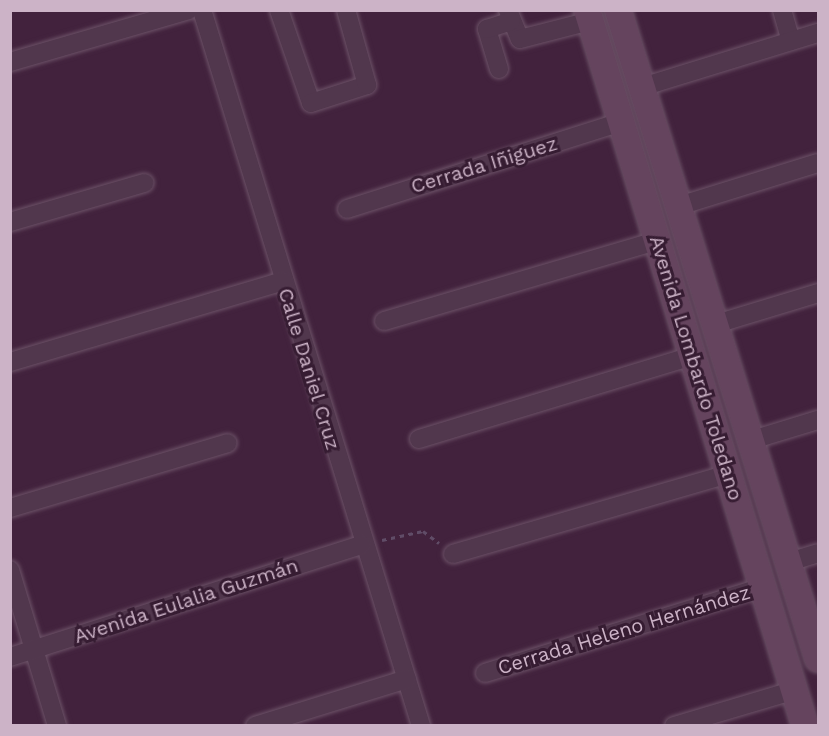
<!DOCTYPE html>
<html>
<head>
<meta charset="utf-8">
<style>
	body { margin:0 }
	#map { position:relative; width:829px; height:736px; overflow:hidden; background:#42223d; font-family:"Work Sans",sans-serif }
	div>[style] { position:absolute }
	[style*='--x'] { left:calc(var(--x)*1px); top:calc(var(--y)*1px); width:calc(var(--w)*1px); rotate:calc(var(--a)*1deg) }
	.path>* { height:3px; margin-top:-1.5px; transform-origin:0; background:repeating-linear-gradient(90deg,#604c67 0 4.5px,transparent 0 9px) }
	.roads { filter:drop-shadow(0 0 2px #6c5267) drop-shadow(0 0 2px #6c5267) }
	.street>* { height:18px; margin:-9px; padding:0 9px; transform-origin:9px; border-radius:9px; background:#51374d }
	.secondary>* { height:26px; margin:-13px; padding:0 13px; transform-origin:13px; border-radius:13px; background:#65445e }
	span { translate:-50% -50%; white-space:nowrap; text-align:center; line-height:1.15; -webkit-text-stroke:6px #361c32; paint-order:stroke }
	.street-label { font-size:20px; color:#ccb3c7 }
	.frame { position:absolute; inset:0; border:12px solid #ccb3c7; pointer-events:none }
</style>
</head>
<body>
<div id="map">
	<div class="path">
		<div style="--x:382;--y:540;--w:42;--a:-12.4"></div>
		<div style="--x:423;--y:531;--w:20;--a:37"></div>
	</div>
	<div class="roads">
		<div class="street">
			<div style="--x:202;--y:10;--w:749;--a:72.99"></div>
			<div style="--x:279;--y:10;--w:98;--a:71"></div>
			<div style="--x:311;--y:103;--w:59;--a:-17.8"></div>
			<div style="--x:367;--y:85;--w:78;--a:-105.6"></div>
			<div style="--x:508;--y:10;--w:31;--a:68"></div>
			<div style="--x:520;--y:39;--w:72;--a:-14.4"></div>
			<div style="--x:782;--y:10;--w:32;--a:74"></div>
			<div style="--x:10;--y:62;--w:186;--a:-16.2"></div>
			<div style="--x:499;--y:69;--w:42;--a:-106.7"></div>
			<div style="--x:487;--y:29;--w:25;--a:-18"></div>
			<div style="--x:642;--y:87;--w:184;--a:-17.1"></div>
			<div style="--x:679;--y:206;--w:145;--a:-17.2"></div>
			<div style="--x:347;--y:209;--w:288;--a:-17.6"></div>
			<div style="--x:10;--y:222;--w:140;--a:-16.2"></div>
			<div style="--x:384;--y:321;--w:284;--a:-16.4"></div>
			<div style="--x:716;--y:324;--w:107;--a:-16.9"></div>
			<div style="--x:10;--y:362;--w:285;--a:-16.5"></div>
			<div style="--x:419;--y:439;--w:285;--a:-16.9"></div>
			<div style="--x:752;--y:440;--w:69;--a:-16.9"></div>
			<div style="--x:10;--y:508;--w:227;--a:-16.6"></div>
			<div style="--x:453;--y:554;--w:286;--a:-16.2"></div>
			<div style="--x:789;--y:562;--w:30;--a:-17"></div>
			<div style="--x:10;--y:570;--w:163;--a:73.2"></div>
			<div style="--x:10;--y:657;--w:369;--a:-17.7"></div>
			<div style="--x:485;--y:673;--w:291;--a:-17.2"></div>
			<div style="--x:255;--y:726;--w:159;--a:-17.2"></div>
			<div style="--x:674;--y:726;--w:126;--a:-16.6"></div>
		</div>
		<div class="secondary">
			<div style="--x:587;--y:10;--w:748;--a:73.07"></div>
			<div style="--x:618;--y:10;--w:679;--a:72.87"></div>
		</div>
	</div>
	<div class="street-label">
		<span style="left:484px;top:165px;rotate:-17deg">Cerrada Iñiguez</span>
		<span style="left:696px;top:368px;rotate:73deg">Avenida Lombardo Toledano</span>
		<span style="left:309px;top:369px;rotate:73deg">Calle Daniel Cruz</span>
		<span style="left:186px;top:601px;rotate:-18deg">Avenida Eulalia Guzmán</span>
		<span style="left:624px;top:630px;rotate:-17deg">Cerrada Heleno Hernández</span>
	</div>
	<div class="frame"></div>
</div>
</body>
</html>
